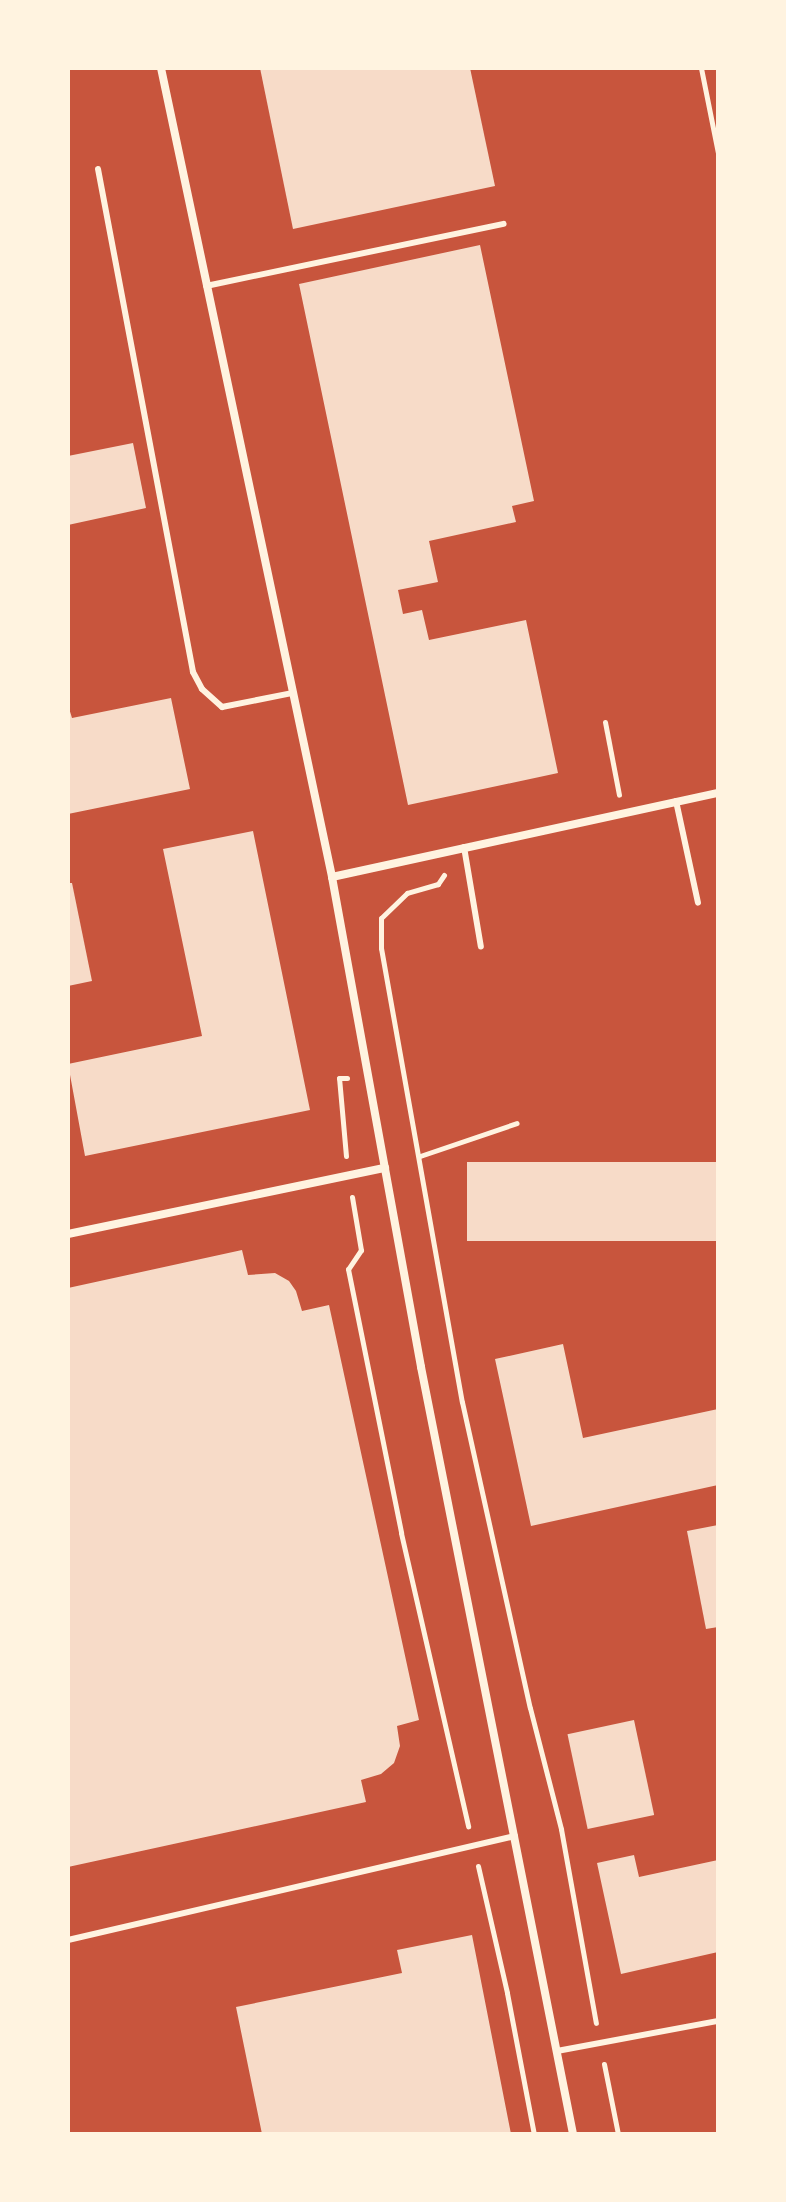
<!DOCTYPE html>
<html>
<head>
<meta charset="utf-8">
<style>
	body { margin:0 }
	#map { position:relative; width:786px; height:2202px; overflow:hidden; background:#c8553d; font-family:"Sofia Sans Condensed",sans-serif }
	div>[style] { position:absolute }
	[style*='--x'] { left:calc(var(--x)*1px); top:calc(var(--y)*1px); width:calc(var(--w)*1px); rotate:calc(var(--a)*1deg) }
	.building>* { inset:0; background:#f7dbc8; transform-origin:0 0 }
	.path>* { height:5px; margin:-2.5px; padding:0 2.5px; transform-origin:2.5px; border-radius:2.5px; background:#fff3e0 }
	.service>* { height:6px; margin:-3px; padding:0 3px; transform-origin:3px; border-radius:3px; background:#fff3e0 }
	.minor>* { height:8px; margin:-4px; padding:0 4px; transform-origin:4px; border-radius:4px; background:#fff3e0 }
	span { translate:-50% -50%; white-space:nowrap; text-align:center; line-height:1.15; -webkit-text-stroke:7px #fff3e0; paint-order:stroke }
	.frame { position:absolute; inset:0; border:70px solid #fff3e0; pointer-events:none }
</style>
</head>
<body>
<div id="map">
	<div class="building">
		<div style="clip-path:polygon(260px 68px,470px 68px,495px 186px,293px 229px)"></div>
		<div style="clip-path:polygon(480px 245px,534px 501px,512px 506px,516px 522px,429px 541px,438px 582px,398px 590px,403px 614px,422px 610px,429px 640px,526px 620px,558px 773px,408px 805px,299px 284px)"></div>
		<div style="clip-path:polygon(133px 443px,146px 508px,68px 525px,68px 456px)"></div>
		<div style="clip-path:polygon(171px 698px,190px 789px,68px 814px,68px 705px,72px 718px)"></div>
		<div style="clip-path:polygon(253px 831px,310px 1110px,85px 1156px,68px 1064px,202px 1036px,163px 849px)"></div>
		<div style="clip-path:polygon(68px 883px,72px 883px,92px 981px,68px 986px)"></div>
		<div style="left:718px;top:1162px;width:79px;height:251px;rotate:90deg"></div>
		<div style="clip-path:polygon(242px 1250px,248px 1275px,275px 1273px,289px 1281px,296px 1291px,302px 1311px,329px 1305px,419px 1720px,397px 1726px,400px 1746px,394px 1763px,381px 1774px,361px 1780px,366px 1802px,68px 1867px,68px 1288px)"></div>
		<div style="clip-path:polygon(563px 1344px,583px 1438px,718px 1409px,718px 1485px,531px 1526px,495px 1359px)"></div>
		<div style="clip-path:polygon(718px 1525px,718px 1627px,706px 1629px,687px 1531px)"></div>
		<div style="left:634px;top:1720px;width:97px;height:68px;rotate:78deg"></div>
		<div style="clip-path:polygon(634px 1855px,639px 1877px,718px 1860px,718px 1952px,621px 1974px,597px 1863px)"></div>
		<div style="clip-path:polygon(472px 1935px,511px 2134px,262px 2134px,236px 2007px,402px 1973px,397px 1950px)"></div>
	</div>
	<div class="path">
		<div style="--x:701;--y:68;--w:87;--a:78.7"></div>
		<div style="--x:605;--y:722;--w:74;--a:79.1"></div>
		<div style="--x:444;--y:875;--w:11;--a:124"></div>
		<div style="--x:438;--y:884;--w:32;--a:164"></div>
		<div style="--x:407;--y:893;--w:36;--a:136"></div>
		<div style="--x:381;--y:918;--w:30;--a:90"></div>
		<div style="--x:381;--y:948;--w:461;--a:79.9"></div>
		<div style="--x:462;--y:1402;--w:313;--a:77.5"></div>
		<div style="--x:530;--y:1708;--w:125;--a:75.6"></div>
		<div style="--x:561;--y:1829;--w:197;--a:79.8"></div>
		<div style="--x:346;--y:1156;--w:78;--a:-95.1"></div>
		<div style="--x:339;--y:1078;--w:8;--a:0"></div>
		<div style="--x:420;--y:1156;--w:102;--a:-18.8"></div>
		<div style="--x:352;--y:1197;--w:54;--a:80.4"></div>
		<div style="--x:361;--y:1250;--w:23;--a:124"></div>
		<div style="--x:348;--y:1269;--w:269;--a:78.6"></div>
		<div style="--x:401;--y:1533;--w:301;--a:77.1"></div>
		<div style="--x:478;--y:1866;--w:130;--a:77.1"></div>
		<div style="--x:507;--y:1993;--w:144;--a:79.2"></div>
		<div style="--x:604;--y:2064;--w:71;--a:78.7"></div>
	</div>
	<div class="service">
		<div style="--x:98;--y:169;--w:512;--a:79.3"></div>
		<div style="--x:193;--y:672;--w:19;--a:62"></div>
		<div style="--x:202;--y:689;--w:27;--a:42"></div>
		<div style="--x:222;--y:707;--w:71;--a:-11.3"></div>
		<div style="--x:206;--y:286;--w:304;--a:-11.8"></div>
		<div style="--x:676;--y:801;--w:104;--a:77.8"></div>
		<div style="--x:464;--y:847;--w:101;--a:80.4"></div>
		<div style="--x:68;--y:1940;--w:459;--a:-13.1"></div>
		<div style="--x:557;--y:2051;--w:164;--a:-10.6"></div>
	</div>
	<div class="minor">
		<div style="--x:161;--y:68;--w:827;--a:78.06"></div>
		<div style="--x:332;--y:877;--w:498;--a:79.7"></div>
		<div style="--x:421;--y:1367;--w:782;--a:78.79"></div>
		<div style="--x:332;--y:877;--w:395;--a:-12.3"></div>
		<div style="--x:68;--y:1234;--w:324;--a:-11.8"></div>
	</div>
	<div class="frame"></div>
</div>
</body>
</html>
